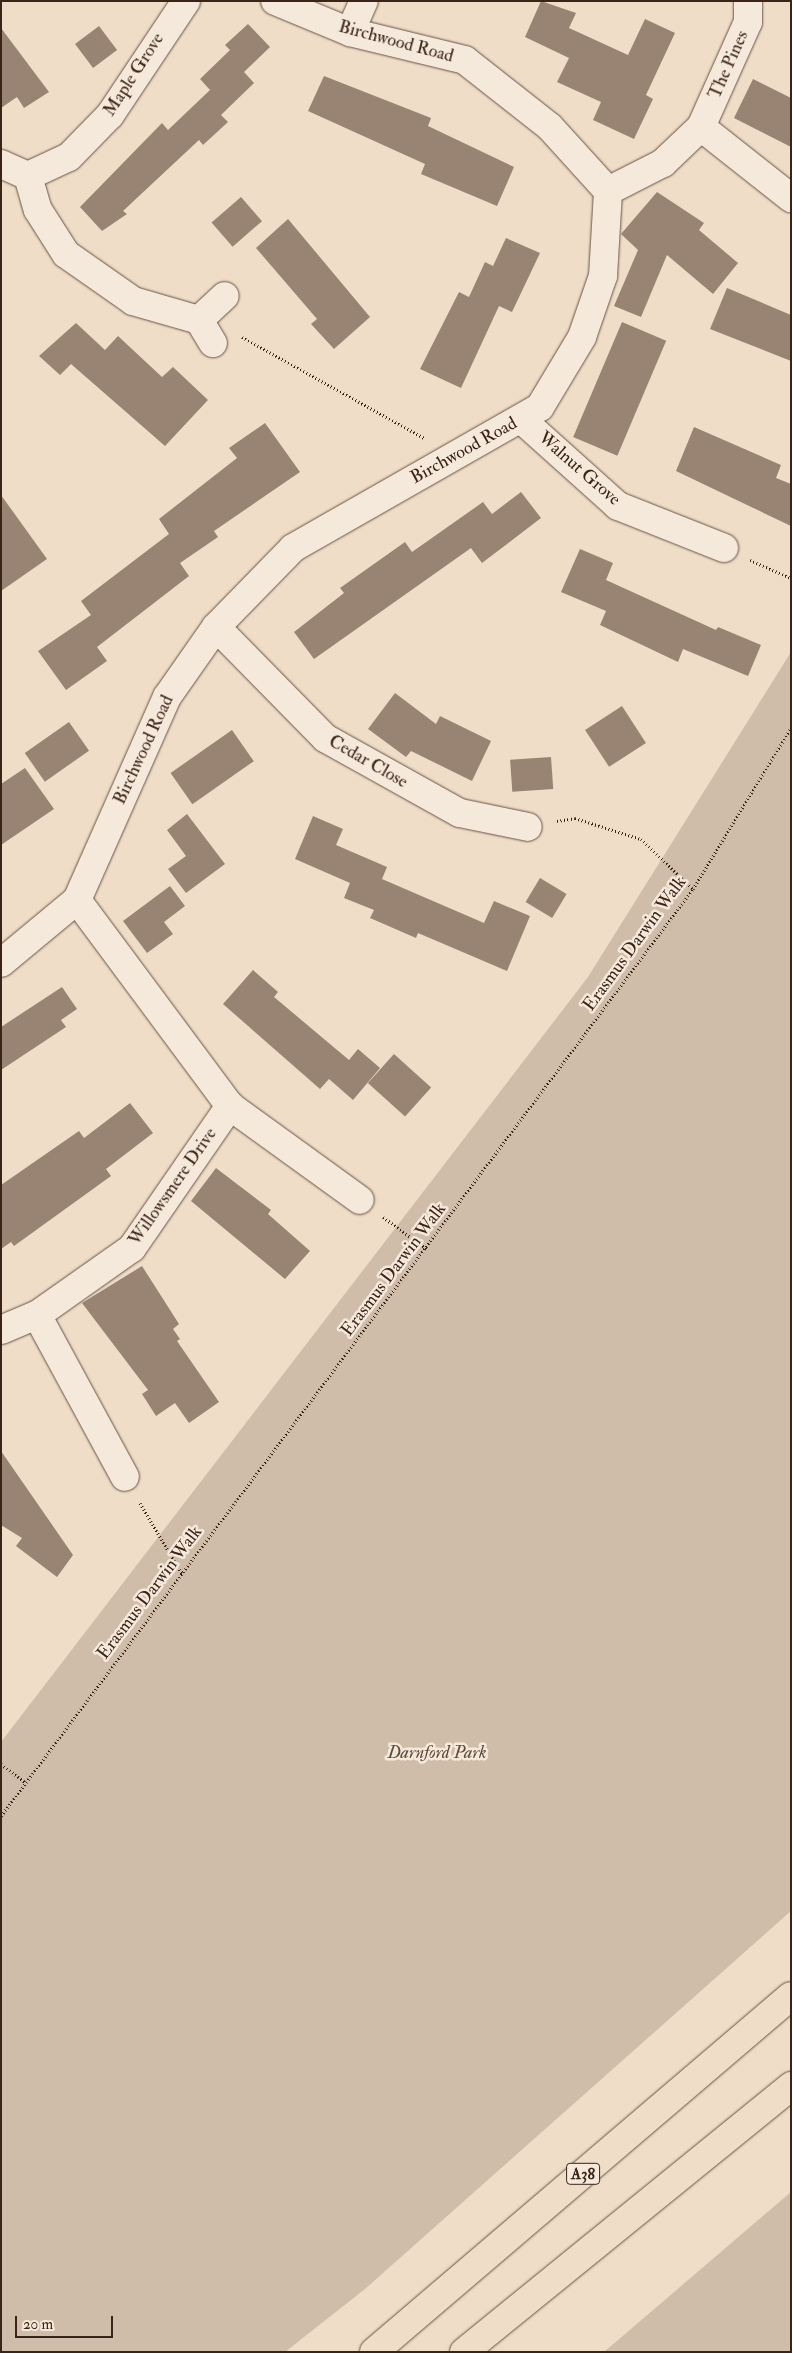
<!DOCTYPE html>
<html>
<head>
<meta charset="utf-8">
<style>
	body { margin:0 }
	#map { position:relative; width:792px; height:2353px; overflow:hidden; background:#efddc7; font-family:"IM FELL Double Pica",serif }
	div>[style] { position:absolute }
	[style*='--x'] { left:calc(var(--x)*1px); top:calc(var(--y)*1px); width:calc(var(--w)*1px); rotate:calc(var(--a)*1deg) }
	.green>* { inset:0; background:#d0bda9 }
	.building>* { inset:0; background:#998473; transform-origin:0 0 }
	.path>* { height:3px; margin-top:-1.5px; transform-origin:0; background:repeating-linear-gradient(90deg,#3b2318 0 1px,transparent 0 3.5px) }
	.roads { filter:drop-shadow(0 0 1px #685244) drop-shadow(0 0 1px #685244) }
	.minor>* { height:28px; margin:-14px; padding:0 14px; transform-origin:14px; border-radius:14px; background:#f5e9db }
	.highway>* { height:28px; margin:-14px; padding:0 14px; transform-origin:14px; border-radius:14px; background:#efddc7 }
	span { translate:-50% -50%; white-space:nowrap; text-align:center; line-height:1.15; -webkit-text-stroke:5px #f5e9db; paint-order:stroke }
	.shield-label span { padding:1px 4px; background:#f5e9db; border:1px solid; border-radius:4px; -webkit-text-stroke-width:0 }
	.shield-label { font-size:16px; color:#3b2318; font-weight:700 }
	.street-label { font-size:18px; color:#3b2318 }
	.park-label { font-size:18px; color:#604a3c; font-style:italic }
	.frame { position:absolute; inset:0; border:2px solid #3b2318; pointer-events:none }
	.scale { position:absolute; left:15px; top:2316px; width:98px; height:22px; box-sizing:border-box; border:2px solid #3b2318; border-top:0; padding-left:6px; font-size:15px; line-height:18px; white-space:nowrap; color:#3b2318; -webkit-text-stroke:4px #f5e9db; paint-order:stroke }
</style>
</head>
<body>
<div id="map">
	<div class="green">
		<div style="clip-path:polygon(791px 652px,791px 1911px,365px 2289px,285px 2352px,1px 2352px,1px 1742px,588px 977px)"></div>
		<div style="clip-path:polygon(791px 2192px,791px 2352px,604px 2352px)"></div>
	</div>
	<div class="building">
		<div style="clip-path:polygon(541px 1px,576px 13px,569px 28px,628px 55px,645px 19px,675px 33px,646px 95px,653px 99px,634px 139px,593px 120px,601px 102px,557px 82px,569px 58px,525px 37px)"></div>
		<div style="clip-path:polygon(248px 24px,270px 47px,244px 72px,254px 83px,221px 115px,228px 122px,203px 145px,199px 140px,123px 211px,127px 214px,102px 231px,80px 207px,162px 123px,168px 130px,210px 90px,200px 79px,230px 50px,225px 45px)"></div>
		<div style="left:99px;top:26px;width:30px;height:30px;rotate:53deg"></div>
		<div style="clip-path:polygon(1px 28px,49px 92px,24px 108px,17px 97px,1px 108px)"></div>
		<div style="clip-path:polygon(324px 76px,431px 118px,428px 126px,514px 167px,497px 206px,421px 174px,425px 164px,308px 111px)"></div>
		<div style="clip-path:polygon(753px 79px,791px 98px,791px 147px,734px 118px)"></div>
		<div style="clip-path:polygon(657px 192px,704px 223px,699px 230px,738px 263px,713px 294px,667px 255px,641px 317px,614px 306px,638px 250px,621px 234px)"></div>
		<div style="left:241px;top:197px;width:32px;height:39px;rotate:49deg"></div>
		<div style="clip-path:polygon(288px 219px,370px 317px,334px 349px,311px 324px,317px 319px,256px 248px)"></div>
		<div style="clip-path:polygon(506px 238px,540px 253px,512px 312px,499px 306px,461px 388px,420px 369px,459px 292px,469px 297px,485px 262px,493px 266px)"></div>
		<div style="clip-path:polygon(727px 288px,791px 315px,791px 361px,710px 329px)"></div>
		<div style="left:622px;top:322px;width:48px;height:125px;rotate:23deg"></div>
		<div style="clip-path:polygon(76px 323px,105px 350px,118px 336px,162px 377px,173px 367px,208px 400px,165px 446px,71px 364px,60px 375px,39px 356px)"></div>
		<div style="clip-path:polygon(265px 423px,300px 472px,214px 531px,218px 537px,180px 563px,189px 576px,97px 647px,107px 661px,66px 690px,38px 651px,91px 615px,81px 601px,169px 534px,159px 519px,237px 458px,229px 448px)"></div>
		<div style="clip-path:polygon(694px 427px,781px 465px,776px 478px,791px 484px,791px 526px,676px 471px)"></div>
		<div style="clip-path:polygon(521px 492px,541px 518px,482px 563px,471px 548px,314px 659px,294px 632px,344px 593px,340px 588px,405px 542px,412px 552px,483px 502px,492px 514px)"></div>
		<div style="clip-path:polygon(1px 495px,47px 559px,1px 591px)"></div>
		<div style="clip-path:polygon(580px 549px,613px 563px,606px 580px,716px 630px,718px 627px,761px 645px,748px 676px,683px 649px,678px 662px,600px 625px,606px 611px,561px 592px)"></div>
		<div style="clip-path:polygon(395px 693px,436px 724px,440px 716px,491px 741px,472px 781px,411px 751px,406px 757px,368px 729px)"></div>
		<div style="left:622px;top:706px;width:44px;height:44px;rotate:57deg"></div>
		<div style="left:69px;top:722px;width:35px;height:54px;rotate:55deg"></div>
		<div style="left:232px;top:730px;width:38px;height:75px;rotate:55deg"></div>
		<div style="left:551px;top:757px;width:32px;height:41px;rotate:86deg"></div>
		<div style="clip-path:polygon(25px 768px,54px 809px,1px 845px,1px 784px)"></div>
		<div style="clip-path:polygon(187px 814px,225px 864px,186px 893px,168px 869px,186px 856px,167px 830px)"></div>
		<div style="clip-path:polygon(313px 816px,343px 829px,336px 845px,387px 867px,382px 879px,484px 923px,494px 901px,530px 916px,507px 971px,418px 933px,416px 938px,370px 918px,374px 910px,344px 898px,350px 883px,295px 859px)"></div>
		<div style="left:540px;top:878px;width:31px;height:28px;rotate:31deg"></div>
		<div style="clip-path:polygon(170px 886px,185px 906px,164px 922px,173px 934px,147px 953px,123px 921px)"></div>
		<div style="clip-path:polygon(253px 970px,278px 992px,274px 997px,349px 1060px,358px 1049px,380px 1068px,353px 1100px,329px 1079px,320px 1089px,223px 1004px)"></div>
		<div style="clip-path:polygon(62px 987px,77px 1009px,61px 1020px,66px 1027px,1px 1070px,1px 1027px)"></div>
		<div style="left:394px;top:1054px;width:50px;height:39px;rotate:42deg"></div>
		<div style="clip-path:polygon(130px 1103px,153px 1133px,106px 1169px,111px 1176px,14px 1246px,11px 1242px,1px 1249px,1px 1185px,79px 1131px,84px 1138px)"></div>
		<div style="clip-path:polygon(216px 1168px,271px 1210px,268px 1214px,310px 1251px,285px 1279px,191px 1201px)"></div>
		<div style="clip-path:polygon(142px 1266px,179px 1324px,173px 1329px,180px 1339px,177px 1341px,219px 1402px,189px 1423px,175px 1403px,156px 1416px,142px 1394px,148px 1390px,82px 1303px)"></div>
		<div style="clip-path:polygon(1px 1451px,73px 1555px,57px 1577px,16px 1546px,22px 1538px,1px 1525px)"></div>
	</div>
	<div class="path">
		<div style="--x:242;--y:337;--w:208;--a:29"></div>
		<div style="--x:750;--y:560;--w:45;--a:23.7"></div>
		<div style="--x:557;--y:821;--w:18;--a:-9"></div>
		<div style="--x:575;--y:818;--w:69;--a:17.7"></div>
		<div style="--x:641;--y:839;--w:72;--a:43.9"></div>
		<div style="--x:383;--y:1217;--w:54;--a:36"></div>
		<div style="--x:140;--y:1503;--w:82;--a:59.4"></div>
		<div style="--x:1;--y:1764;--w:30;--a:37"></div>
		<div style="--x:1;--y:1816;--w:1157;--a:-53.26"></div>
		<div style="--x:693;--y:889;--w:188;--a:-58.7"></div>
	</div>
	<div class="roads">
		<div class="minor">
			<div style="--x:350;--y:32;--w:34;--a:-66"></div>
			<div style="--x:701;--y:127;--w:115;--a:38.3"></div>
			<div style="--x:1;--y:164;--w:30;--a:24"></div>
			<div style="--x:28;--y:176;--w:45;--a:-24.9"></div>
			<div style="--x:69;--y:157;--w:59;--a:-45.7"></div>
			<div style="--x:110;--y:115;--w:137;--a:-56.3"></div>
			<div style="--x:28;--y:176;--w:35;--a:74"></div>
			<div style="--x:38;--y:210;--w:52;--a:57.5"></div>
			<div style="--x:66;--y:254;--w:82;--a:35"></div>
			<div style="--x:133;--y:301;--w:69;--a:16.1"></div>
			<div style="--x:199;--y:320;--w:27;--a:59"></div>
			<div style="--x:608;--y:191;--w:62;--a:-27"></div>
			<div style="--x:663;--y:163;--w:52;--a:-43.5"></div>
			<div style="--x:701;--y:127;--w:115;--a:-65.9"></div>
			<div style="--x:748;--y:22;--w:21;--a:-90"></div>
			<div style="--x:199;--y:320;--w:35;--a:-43"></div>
			<div style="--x:521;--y:419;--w:130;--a:41.9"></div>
			<div style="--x:618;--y:506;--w:114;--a:21.6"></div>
			<div style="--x:216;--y:627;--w:156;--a:45.5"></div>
			<div style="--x:325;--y:738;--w:154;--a:29.1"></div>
			<div style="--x:460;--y:813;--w:69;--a:11.6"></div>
			<div style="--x:77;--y:900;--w:257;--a:53.4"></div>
			<div style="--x:230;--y:1106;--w:160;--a:35.9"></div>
			<div style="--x:1;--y:963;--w:99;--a:-39.7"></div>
			<div style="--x:77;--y:900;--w:222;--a:-66.1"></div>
			<div style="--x:167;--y:697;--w:85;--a:-55"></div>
			<div style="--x:216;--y:627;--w:110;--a:-45.7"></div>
			<div style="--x:293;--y:548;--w:284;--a:-29.7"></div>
			<div style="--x:540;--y:407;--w:82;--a:-59"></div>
			<div style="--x:582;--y:337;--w:65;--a:-71"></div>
			<div style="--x:603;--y:276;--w:85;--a:-86.6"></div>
			<div style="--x:608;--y:191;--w:86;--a:-132.2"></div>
			<div style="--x:550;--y:127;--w:108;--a:-141.8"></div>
			<div style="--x:465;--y:60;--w:118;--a:-166.3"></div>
			<div style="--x:350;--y:32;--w:81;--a:-157.5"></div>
			<div style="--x:37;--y:1315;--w:184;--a:61.5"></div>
			<div style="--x:1;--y:1330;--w:39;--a:-23"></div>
			<div style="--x:37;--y:1315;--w:116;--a:-35.2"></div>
			<div style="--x:132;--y:1248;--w:173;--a:-55.4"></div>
		</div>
		<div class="highway">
			<div style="--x:374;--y:2352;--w:548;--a:-40.49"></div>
			<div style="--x:464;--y:2352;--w:422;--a:-39.1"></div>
		</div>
	</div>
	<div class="shield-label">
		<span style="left:583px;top:2174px">A38</span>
	</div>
	<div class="street-label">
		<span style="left:396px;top:42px;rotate:15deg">Birchwood Road</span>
		<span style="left:729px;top:65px;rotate:-66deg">The Pines</span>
		<span style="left:134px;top:75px;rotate:-57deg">Maple Grove</span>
		<span style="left:464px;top:451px;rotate:-29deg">Birchwood Road</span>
		<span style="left:579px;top:469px;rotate:41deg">Walnut Grove</span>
		<span style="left:144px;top:750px;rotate:-65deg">Birchwood Road</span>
		<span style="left:368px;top:762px;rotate:30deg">Cedar Close</span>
		<span style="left:635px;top:944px;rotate:-54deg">Erasmus Darwin Walk</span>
		<span style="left:173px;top:1187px;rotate:-55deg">Willowsmere Drive</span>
		<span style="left:394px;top:1270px;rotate:-53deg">Erasmus Darwin Walk</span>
		<span style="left:150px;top:1593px;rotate:-53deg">Erasmus Darwin Walk</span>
	</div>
	<div class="park-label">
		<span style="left:437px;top:1753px">Darnford Park</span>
	</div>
	<div class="frame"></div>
	<div class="scale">20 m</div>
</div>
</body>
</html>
